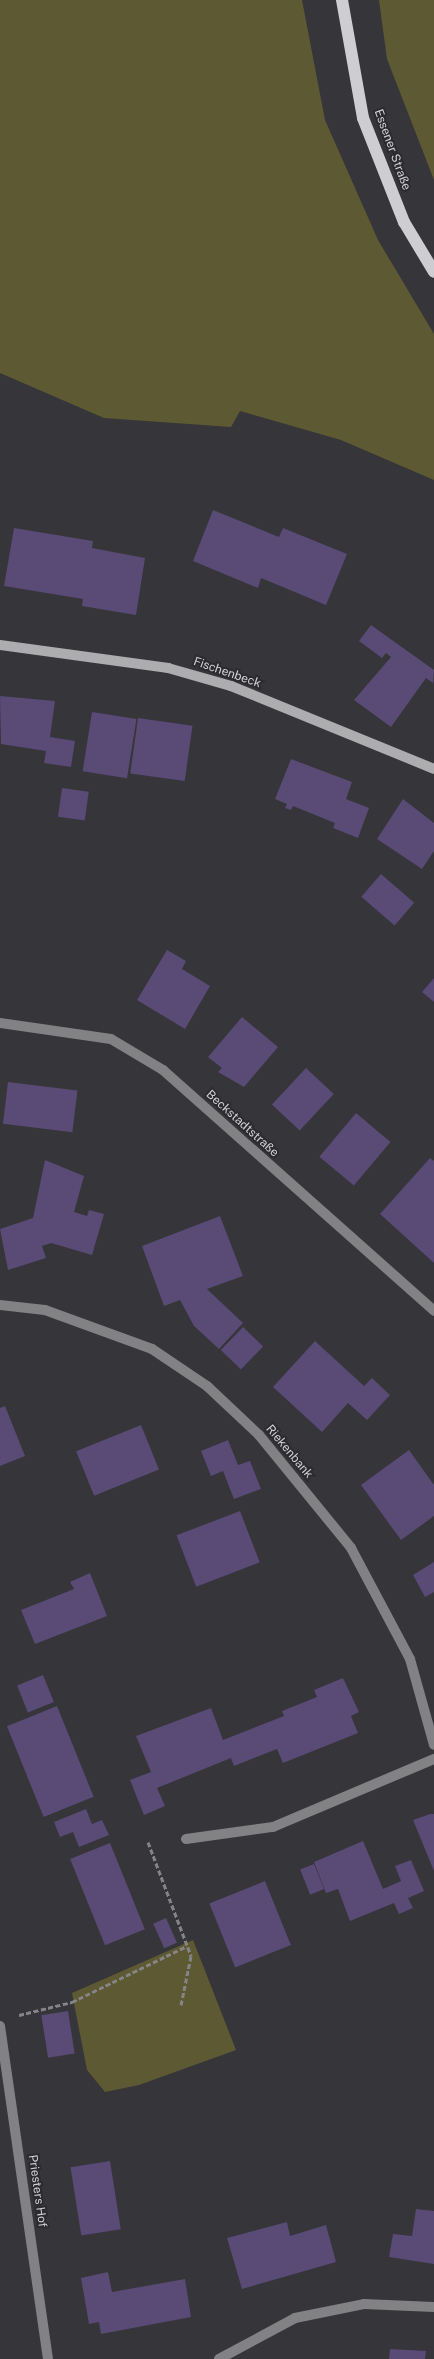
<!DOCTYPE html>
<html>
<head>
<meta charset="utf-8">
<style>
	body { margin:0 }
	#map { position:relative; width:434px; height:2359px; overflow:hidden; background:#363539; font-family:"Public Sans",sans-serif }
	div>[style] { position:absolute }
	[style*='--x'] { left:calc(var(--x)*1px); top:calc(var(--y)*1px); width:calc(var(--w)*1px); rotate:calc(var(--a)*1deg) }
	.green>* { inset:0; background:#5d5a33 }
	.building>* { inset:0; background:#594a76; transform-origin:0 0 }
	.path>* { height:3px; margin-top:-1.5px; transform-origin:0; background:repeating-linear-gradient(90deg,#858487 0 5px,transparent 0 7.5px) }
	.street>* { height:10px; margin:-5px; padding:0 5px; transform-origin:5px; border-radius:5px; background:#828183 }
	.secondary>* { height:10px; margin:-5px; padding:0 5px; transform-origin:5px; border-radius:5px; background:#adacaf }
	.primary>* { height:12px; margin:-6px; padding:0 6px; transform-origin:6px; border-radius:6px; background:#cecdd1 }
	span { translate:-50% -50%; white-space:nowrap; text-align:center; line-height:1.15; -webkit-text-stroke:4px #2c2b2f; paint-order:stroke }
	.street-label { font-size:12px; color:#d1d1d3 }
</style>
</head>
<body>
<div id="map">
	<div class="green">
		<div style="clip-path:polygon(0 0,302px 0,325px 120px,378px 240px,434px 334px,434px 480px,341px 440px,240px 411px,231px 427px,104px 418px,0 373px)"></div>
		<div style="clip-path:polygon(379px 0,434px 0,434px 180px,387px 59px)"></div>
		<div style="clip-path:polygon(193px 1940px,236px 2050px,139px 2085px,105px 2092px,87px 2070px,72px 1993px)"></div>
	</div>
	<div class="building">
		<div style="clip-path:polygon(213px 510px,279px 537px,283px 528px,347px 554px,326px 605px,261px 578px,258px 588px,193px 561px)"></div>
		<div style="clip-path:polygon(14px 528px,93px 541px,92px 548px,145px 558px,136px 615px,82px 606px,83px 599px,4px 586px)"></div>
		<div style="clip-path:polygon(371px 625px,434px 670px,433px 683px,426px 678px,391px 727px,354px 700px,391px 657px,386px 653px,382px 658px,359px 641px)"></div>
		<div style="clip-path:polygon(0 696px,55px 701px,50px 737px,75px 741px,71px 767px,44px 763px,46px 751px,1px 744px)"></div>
		<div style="left:92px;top:712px;width:45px;height:60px;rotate:9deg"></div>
		<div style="left:138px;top:718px;width:55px;height:56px;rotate:8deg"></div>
		<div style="clip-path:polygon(291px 759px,352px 782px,346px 799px,369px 808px,358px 838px,333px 828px,335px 823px,293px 806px,291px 810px,285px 808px,287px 804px,275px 799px)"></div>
		<div style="left:62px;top:788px;width:27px;height:29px;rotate:8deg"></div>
		<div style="clip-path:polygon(403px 799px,434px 823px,434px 851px,422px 869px,377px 839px)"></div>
		<div style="left:381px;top:874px;width:44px;height:30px;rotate:41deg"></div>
		<div style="clip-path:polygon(167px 950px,186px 961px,182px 969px,210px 986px,185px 1029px,137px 1000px)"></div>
		<div style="clip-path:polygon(434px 978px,434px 1002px,422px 992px)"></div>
		<div style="clip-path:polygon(242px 1017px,278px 1047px,244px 1087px,218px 1072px,222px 1068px,208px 1057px)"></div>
		<div style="left:306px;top:1068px;width:38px;height:50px;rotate:43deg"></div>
		<div style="left:8px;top:1082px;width:70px;height:42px;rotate:7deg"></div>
		<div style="left:356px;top:1113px;width:45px;height:57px;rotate:40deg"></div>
		<div style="clip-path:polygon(430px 1158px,434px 1161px,434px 1263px,380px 1214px)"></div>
		<div style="clip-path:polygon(45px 1160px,84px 1176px,74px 1212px,87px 1216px,89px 1210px,104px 1214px,92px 1255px,51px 1243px,42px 1246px,46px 1258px,8px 1270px,0 1229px,33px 1218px)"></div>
		<div style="clip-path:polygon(220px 1216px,243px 1276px,207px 1289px,243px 1323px,219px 1349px,194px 1326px,180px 1300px,164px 1306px,142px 1246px)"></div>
		<div style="left:243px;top:1327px;width:28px;height:32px;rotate:44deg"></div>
		<div style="clip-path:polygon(315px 1341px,364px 1386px,372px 1378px,390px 1395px,367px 1420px,348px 1403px,322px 1432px,273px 1387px)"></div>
		<div style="clip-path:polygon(5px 1406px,25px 1456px,0 1466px,0 1408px)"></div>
		<div style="left:141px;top:1425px;width:48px;height:70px;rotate:68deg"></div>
		<div style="clip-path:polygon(228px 1440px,238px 1465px,250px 1461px,261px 1489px,234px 1499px,223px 1471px,211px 1476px,201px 1451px)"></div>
		<div style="clip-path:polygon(409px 1450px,434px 1485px,434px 1516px,401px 1540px,361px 1485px)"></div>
		<div style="left:240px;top:1511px;width:55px;height:68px;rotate:69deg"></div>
		<div style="clip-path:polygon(434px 1562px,434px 1592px,425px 1597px,413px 1575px)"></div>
		<div style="clip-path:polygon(90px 1573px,107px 1616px,35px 1644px,21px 1610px,74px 1589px,70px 1582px)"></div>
		<div style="left:43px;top:1675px;width:29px;height:28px;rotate:68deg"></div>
		<div style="clip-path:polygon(343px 1678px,359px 1712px,351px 1716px,358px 1733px,283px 1763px,277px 1749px,234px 1766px,231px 1758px,157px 1788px,165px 1806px,144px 1815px,130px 1780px,151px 1772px,136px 1736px,211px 1708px,223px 1740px,284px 1716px,282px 1711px,317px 1697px,314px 1690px)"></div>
		<div style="left:57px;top:1706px;width:98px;height:54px;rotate:68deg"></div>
		<div style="clip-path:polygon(86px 1809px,92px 1824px,102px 1820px,109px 1835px,79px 1847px,73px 1832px,60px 1837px,54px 1822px)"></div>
		<div style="clip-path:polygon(430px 1814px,434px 1814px,434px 1871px,413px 1820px)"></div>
		<div style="clip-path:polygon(363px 1841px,383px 1889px,401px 1881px,395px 1866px,411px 1860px,424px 1891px,408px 1898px,413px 1908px,399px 1914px,394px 1903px,350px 1921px,338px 1889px,326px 1893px,314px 1862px)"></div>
		<div style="left:110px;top:1843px;width:93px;height:43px;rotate:68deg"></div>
		<div style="left:314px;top:1864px;width:27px;height:15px;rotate:68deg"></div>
		<div style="left:265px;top:1881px;width:69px;height:60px;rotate:68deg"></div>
		<div style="left:166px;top:1918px;width:27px;height:14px;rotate:66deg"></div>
		<div style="left:68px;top:2011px;width:43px;height:27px;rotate:81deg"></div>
		<div style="left:110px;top:2161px;width:69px;height:40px;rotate:81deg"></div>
		<div style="clip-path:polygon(416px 2209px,434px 2211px,434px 2264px,389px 2257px,393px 2234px,412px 2236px)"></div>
		<div style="clip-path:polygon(287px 2222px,290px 2236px,326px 2225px,336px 2262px,242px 2289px,227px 2238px)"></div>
		<div style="clip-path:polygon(108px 2272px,112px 2292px,185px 2279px,191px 2317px,101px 2334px,99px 2322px,89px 2324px,81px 2278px)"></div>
		<div style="clip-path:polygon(390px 2349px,426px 2351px,425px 2359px,389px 2359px)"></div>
	</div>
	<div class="path">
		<div style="--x:148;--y:1842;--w:122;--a:69.3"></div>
		<div style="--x:191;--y:1956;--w:50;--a:101.5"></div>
		<div style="--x:19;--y:2015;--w:55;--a:-13.8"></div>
		<div style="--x:72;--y:2002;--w:128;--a:-26"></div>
	</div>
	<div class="street">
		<div style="--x:0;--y:1023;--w:112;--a:8.2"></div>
		<div style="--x:111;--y:1039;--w:61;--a:30.8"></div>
		<div style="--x:163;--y:1070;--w:363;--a:41.6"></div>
		<div style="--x:0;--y:1305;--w:45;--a:6.3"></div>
		<div style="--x:45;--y:1310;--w:114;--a:20"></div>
		<div style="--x:152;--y:1349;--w:66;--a:33.9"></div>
		<div style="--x:207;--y:1386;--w:71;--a:43.3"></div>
		<div style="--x:259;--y:1435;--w:146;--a:50.8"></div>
		<div style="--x:351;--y:1548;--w:126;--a:62"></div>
		<div style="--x:410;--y:1659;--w:89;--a:74.4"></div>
		<div style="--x:186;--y:1839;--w:88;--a:-7.9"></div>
		<div style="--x:273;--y:1827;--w:175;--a:-22.9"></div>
		<div style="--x:0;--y:2026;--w:336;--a:81.8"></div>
		<div style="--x:219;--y:2359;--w:86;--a:-28.3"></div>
		<div style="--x:295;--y:2318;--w:70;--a:-11.5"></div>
		<div style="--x:364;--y:2304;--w:70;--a:2.5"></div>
	</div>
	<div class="secondary">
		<div style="--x:0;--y:645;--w:170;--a:7.8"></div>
		<div style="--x:168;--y:668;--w:66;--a:15.9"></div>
		<div style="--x:231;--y:686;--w:219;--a:22.2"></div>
	</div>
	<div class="primary">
		<div style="--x:342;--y:0;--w:120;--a:79.9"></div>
		<div style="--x:363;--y:118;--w:112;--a:68.5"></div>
		<div style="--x:404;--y:222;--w:58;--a:59"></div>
	</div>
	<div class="street-label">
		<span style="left:392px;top:150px;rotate:70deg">Essener Straße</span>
		<span style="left:227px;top:673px;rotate:19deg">Fischenbeck</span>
		<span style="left:242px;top:1124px;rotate:42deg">Beckstadtstraße</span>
		<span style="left:289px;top:1452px;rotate:50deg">Riekenbank</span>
		<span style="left:37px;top:2191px;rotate:82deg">Priesters Hof</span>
	</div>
</div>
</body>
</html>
